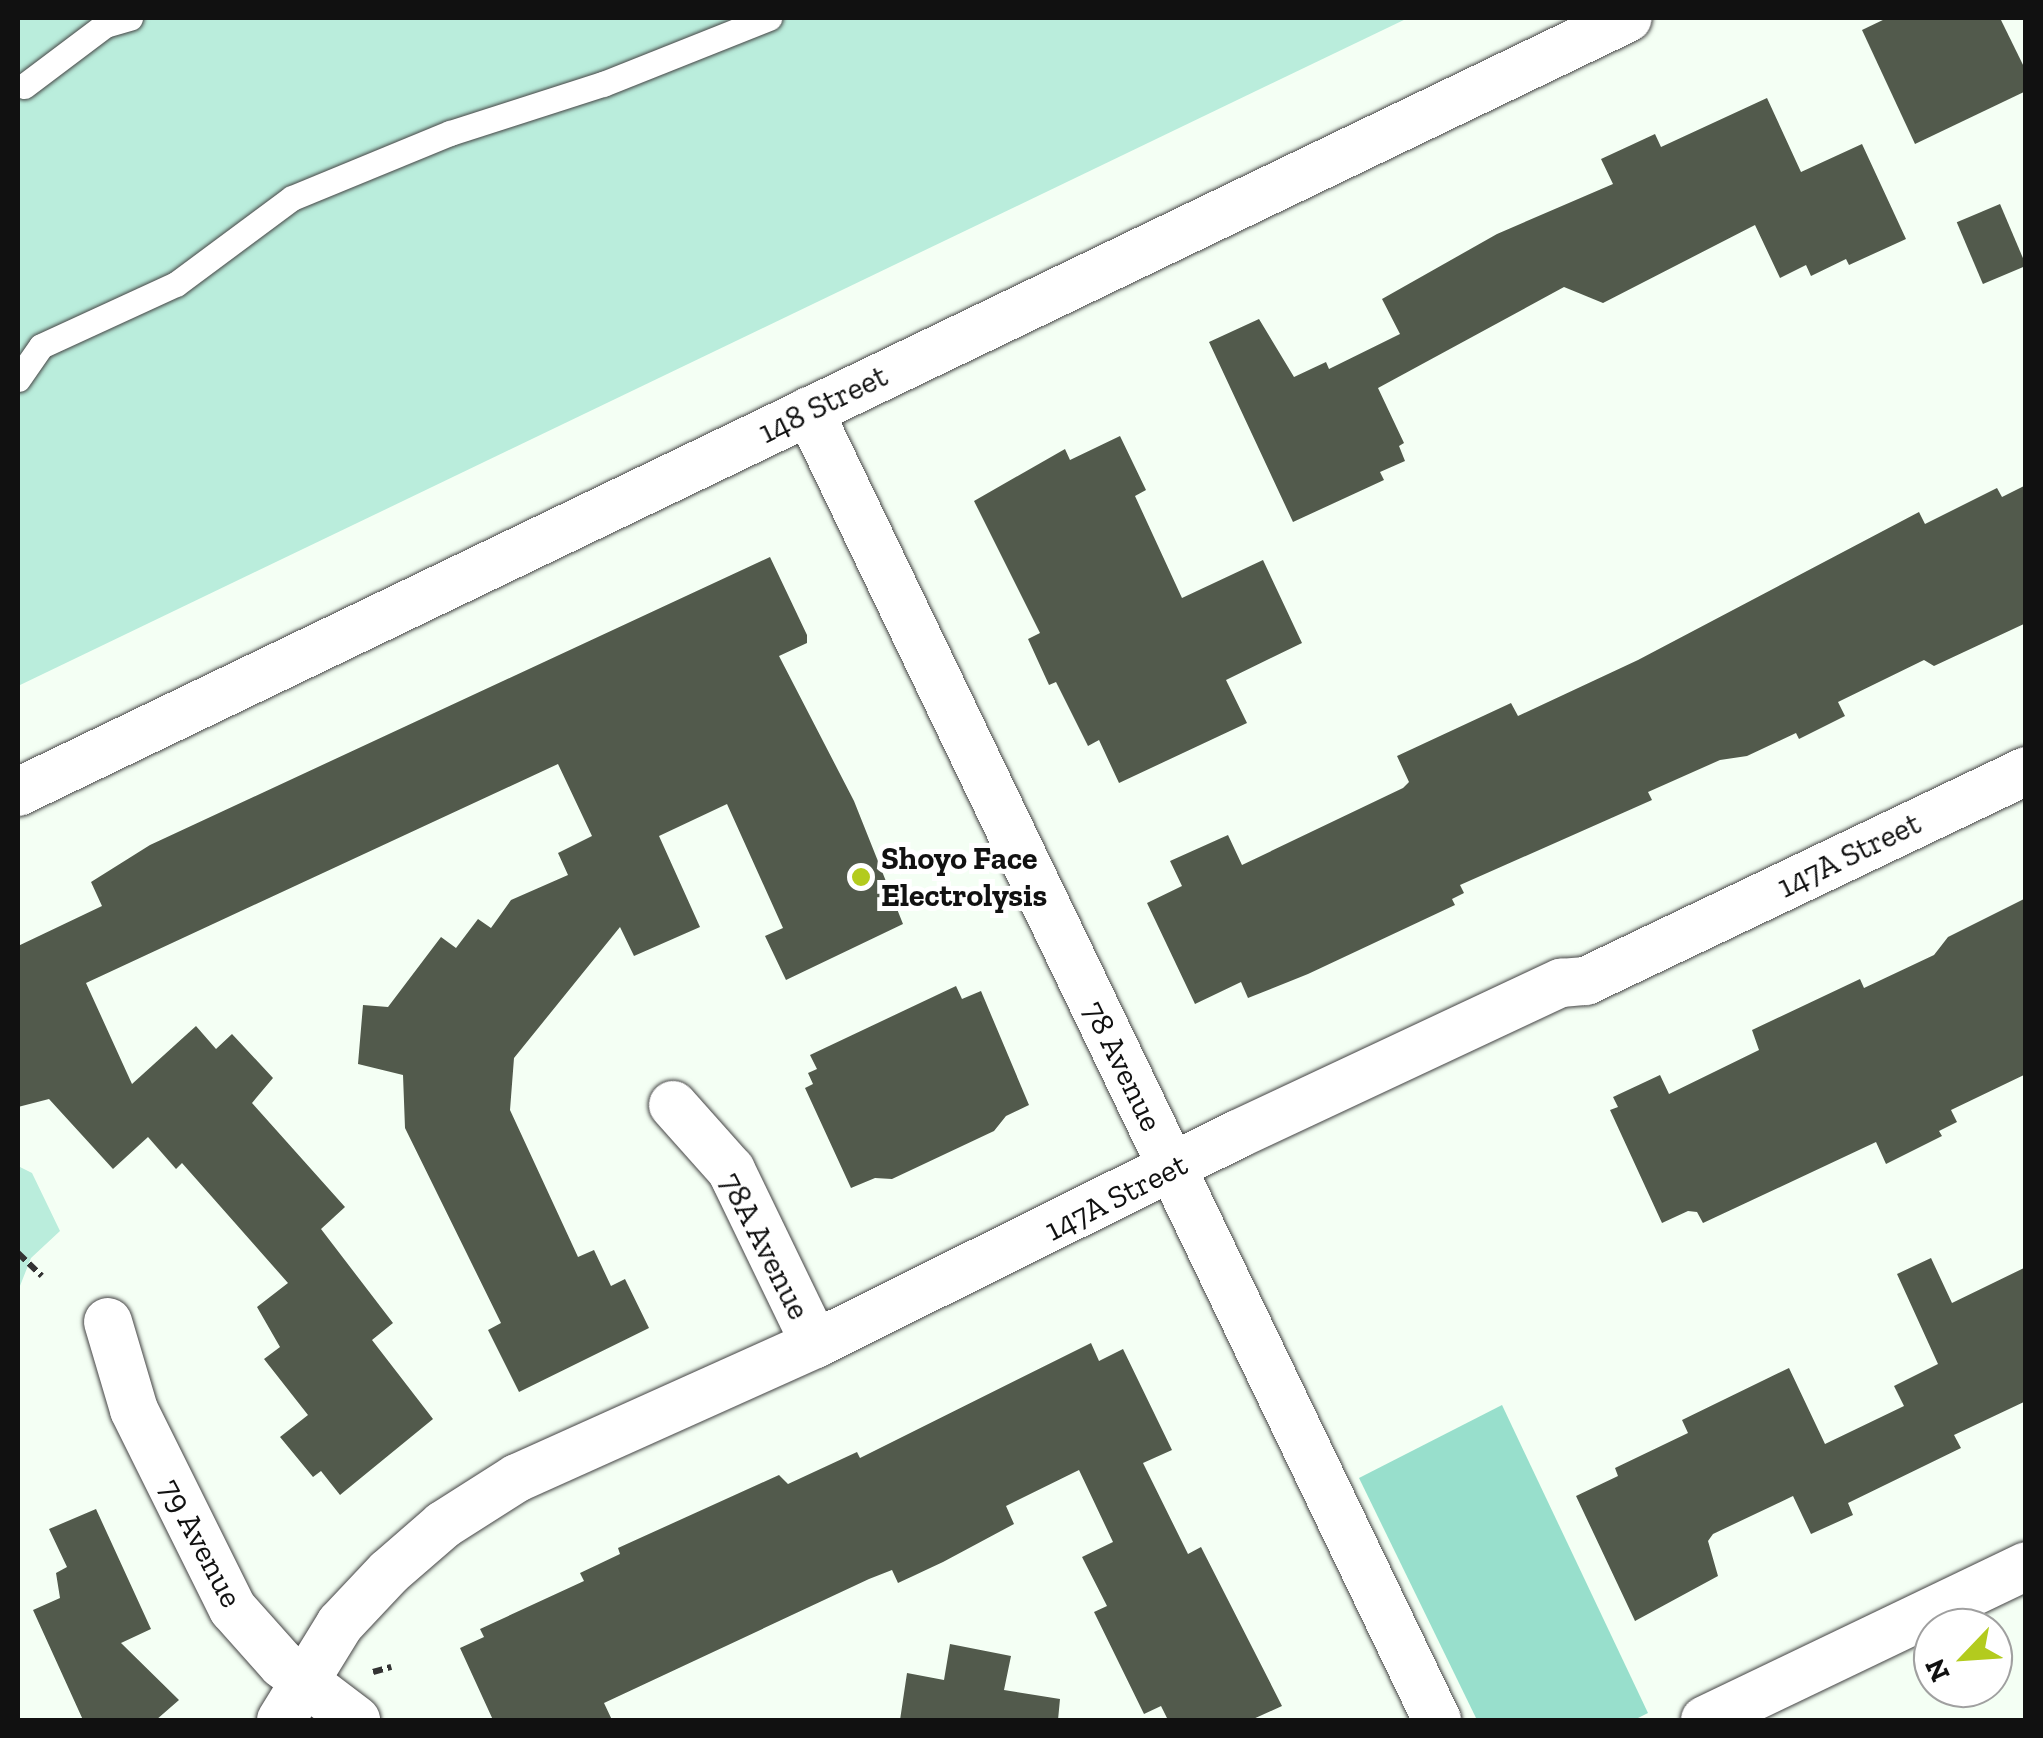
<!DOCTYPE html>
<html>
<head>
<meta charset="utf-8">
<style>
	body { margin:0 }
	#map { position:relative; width:2043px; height:1738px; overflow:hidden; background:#f4fff4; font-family:"Zilla Slab",serif }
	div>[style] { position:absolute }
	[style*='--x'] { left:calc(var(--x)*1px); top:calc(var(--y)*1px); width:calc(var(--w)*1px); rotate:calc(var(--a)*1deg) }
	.green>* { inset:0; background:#baeddc }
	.forest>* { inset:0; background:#98dfcc }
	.building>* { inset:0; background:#525a4c; transform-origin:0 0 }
	.path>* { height:6px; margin-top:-3px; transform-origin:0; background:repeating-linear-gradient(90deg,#333 0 10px,transparent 0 15px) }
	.roads { filter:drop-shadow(0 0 2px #444) drop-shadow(0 0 2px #444) }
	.service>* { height:25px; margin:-12.5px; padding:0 12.5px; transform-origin:12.5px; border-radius:12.5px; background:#fff }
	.minor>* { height:48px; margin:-24px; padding:0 24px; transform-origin:24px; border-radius:24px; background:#fff }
	.dots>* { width:28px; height:28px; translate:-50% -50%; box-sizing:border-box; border:5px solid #fff; border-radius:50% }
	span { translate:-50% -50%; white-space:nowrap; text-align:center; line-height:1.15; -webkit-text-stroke:10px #fff; paint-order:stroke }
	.street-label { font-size:32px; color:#111 }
	.poi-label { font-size:32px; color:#111; font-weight:700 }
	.left { translate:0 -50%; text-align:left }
	.frame { position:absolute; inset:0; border:20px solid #111; pointer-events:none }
	.north { position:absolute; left:1913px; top:1608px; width:100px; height:100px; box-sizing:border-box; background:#fff; border:2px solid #a0a0a0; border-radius:50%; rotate:245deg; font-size:28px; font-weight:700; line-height:40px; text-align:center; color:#111 }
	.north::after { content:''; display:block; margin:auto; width:35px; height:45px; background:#b3cb1e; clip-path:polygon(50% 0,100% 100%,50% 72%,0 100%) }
</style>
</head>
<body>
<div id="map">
	<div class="green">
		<div style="clip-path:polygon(18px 18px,1408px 18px,18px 686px)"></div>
		<div style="clip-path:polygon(18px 1166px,32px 1173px,60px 1231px,31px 1258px,18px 1291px)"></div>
	</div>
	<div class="forest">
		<div style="clip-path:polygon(1502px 1405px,1648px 1713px,1634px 1720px,1477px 1720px,1359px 1478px)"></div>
	</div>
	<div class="building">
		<div style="clip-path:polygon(1887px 18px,2000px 18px,2026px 71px,2026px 91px,1915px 144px,1862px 30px)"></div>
		<div style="clip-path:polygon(1767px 98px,1801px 172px,1862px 144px,1906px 239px,1849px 265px,1846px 259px,1811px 276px,1806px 265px,1780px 278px,1755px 225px,1603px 303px,1564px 287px,1378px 388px,1404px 443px,1399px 446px,1405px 461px,1380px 472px,1384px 480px,1293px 522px,1209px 342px,1259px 319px,1294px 377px,1326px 362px,1329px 369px,1400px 334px,1382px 299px,1497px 234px,1613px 184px,1601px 159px,1655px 134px,1661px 147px)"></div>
		<div style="left:2000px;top:204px;width:67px;height:47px;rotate:67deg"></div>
		<div style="clip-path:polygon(1120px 436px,1146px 490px,1135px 496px,1182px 598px,1263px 560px,1302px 643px,1226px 680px,1247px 723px,1119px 783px,1099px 740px,1088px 746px,1056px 682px,1049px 685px,1028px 639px,1040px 633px,974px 501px,1065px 449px,1070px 460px)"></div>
		<div style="clip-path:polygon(2026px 485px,2026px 623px,1934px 666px,1924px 660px,1838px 702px,1845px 716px,1799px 739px,1796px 733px,1747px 756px,1720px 760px,1648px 792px,1652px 800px,1460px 885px,1464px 893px,1452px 899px,1455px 905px,1308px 974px,1248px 998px,1241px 982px,1195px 1004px,1147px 903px,1182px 886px,1170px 861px,1228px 835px,1242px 865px,1403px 788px,1409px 782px,1397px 756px,1511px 703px,1518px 716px,1638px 660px,1919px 512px,1925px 524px,1997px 488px,2002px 497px)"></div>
		<div style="clip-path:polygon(770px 557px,807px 635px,807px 643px,779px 656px,854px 801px,903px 924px,786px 980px,765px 936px,783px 928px,727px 804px,659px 836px,700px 927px,634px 956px,620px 927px,514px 1058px,510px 1110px,578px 1257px,594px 1250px,611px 1286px,625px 1279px,649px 1328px,519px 1392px,488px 1330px,501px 1323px,405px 1128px,403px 1075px,358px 1064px,363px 1005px,388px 1007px,441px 937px,456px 948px,478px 919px,491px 928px,511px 900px,568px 875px,558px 853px,592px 836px,558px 764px,86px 983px,132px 1084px,196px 1026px,216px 1049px,232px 1034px,273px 1078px,252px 1103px,345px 1207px,321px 1229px,393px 1323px,372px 1340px,433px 1419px,340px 1495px,321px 1471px,313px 1477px,280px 1437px,308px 1415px,264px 1359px,280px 1347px,257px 1307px,288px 1283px,182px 1163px,176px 1169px,148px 1137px,113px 1169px,49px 1099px,18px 1107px,18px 946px,102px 906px,91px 882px,150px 845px)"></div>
		<div style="clip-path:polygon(2026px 898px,2026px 1074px,1951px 1110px,1957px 1122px,1939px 1131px,1942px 1136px,1886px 1164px,1876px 1142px,1703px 1223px,1697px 1212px,1688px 1211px,1662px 1223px,1610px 1110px,1618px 1107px,1613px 1097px,1660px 1075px,1669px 1094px,1759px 1050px,1752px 1030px,1860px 979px,1864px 988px,1934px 955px,1948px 937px)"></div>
		<div style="clip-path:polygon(956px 986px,962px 999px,981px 991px,1029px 1105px,1006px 1116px,994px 1131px,892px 1179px,875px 1178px,851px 1188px,805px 1088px,813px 1084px,808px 1073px,817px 1069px,810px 1055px)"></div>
		<div style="clip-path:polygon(1931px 1258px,1952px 1303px,2026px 1267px,2026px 1401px,1954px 1435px,1961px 1448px,1848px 1503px,1853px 1515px,1811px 1534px,1793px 1496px,1713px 1534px,1708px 1541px,1718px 1576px,1635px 1621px,1576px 1496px,1618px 1476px,1615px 1468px,1688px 1433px,1682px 1420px,1789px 1368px,1825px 1444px,1904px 1406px,1894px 1386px,1938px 1364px,1897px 1274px)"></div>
		<div style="clip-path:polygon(1091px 1343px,1099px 1361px,1123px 1349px,1172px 1450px,1143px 1463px,1188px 1554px,1201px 1547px,1282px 1706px,1251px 1720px,1168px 1720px,1161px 1706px,1144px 1714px,1094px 1612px,1107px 1606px,1082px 1557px,1113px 1542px,1079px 1470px,1006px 1506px,1014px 1524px,943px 1562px,898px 1583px,892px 1570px,869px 1579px,604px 1703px,612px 1720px,493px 1720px,460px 1648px,484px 1637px,480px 1629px,584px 1581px,580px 1573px,620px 1554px,618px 1548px,779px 1475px,788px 1484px,857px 1452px,860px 1458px)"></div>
		<div style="clip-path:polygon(96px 1509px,151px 1629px,121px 1643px,179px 1700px,156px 1720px,83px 1720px,33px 1610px,60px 1598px,56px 1573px,67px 1567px,49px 1529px)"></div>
		<div style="clip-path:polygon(950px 1644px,1011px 1656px,1004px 1690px,1060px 1699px,1058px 1720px,900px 1720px,907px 1673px,944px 1680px)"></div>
	</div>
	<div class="path">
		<div style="--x:18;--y:1253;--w:33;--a:44"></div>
		<div style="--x:373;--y:1672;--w:19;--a:-16"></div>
	</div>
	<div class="roads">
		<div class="service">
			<div style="--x:105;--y:25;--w:26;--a:-16"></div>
			<div style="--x:24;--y:86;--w:101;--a:-37"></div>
			<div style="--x:105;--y:25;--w:7;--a:-82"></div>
			<div style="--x:18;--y:379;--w:40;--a:-55.1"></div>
			<div style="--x:41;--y:346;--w:149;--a:-24.7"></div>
			<div style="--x:176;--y:284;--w:144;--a:-36.6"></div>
			<div style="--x:292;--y:198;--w:171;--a:-22.4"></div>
			<div style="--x:450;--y:133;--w:161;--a:-17.8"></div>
			<div style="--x:603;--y:84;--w:179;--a:-21.7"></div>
		</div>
		<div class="minor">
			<div style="--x:809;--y:411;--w:1452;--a:64.37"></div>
			<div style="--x:18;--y:792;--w:1786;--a:-25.68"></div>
			<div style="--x:673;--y:1105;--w:87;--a:48.3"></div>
			<div style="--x:731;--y:1170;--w:193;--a:64.2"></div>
			<div style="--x:108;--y:1322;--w:92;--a:73.5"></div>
			<div style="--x:134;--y:1410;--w:222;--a:63.6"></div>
			<div style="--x:233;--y:1609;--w:74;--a:48.3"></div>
			<div style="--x:282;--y:1664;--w:93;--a:37.1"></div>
			<div style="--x:281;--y:1720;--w:113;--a:-58.4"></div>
			<div style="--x:340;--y:1624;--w:71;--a:-46.7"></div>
			<div style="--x:389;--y:1572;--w:72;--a:-41"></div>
			<div style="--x:443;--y:1525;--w:88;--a:-32.4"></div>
			<div style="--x:517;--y:1478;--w:327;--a:-24.2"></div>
			<div style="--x:815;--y:1344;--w:472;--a:-26.4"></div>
			<div style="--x:1238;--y:1134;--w:357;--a:-25.1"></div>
			<div style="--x:1561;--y:983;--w:25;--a:-5"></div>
			<div style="--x:1586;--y:981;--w:488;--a:-25.5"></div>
			<div style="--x:1705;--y:1720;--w:356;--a:-25.6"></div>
		</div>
	</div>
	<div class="dots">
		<div style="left:861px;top:877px;background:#b3cb1e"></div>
	</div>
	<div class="street-label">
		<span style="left:823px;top:404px;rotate:-26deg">148 Street</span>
		<span style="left:1849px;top:855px;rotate:-26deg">147A Street</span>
		<span style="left:1123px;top:1066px;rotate:64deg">78 Avenue</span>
		<span style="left:1116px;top:1197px;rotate:-27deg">147A Street</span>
		<span style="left:765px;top:1246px;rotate:63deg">78A Avenue</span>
		<span style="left:201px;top:1543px;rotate:62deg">79 Avenue</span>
	</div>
	<div class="poi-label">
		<span class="left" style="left:881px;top:877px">Shoyo Face<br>Electrolysis</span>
	</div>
	<div class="frame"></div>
	<div class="north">N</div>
</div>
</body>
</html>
